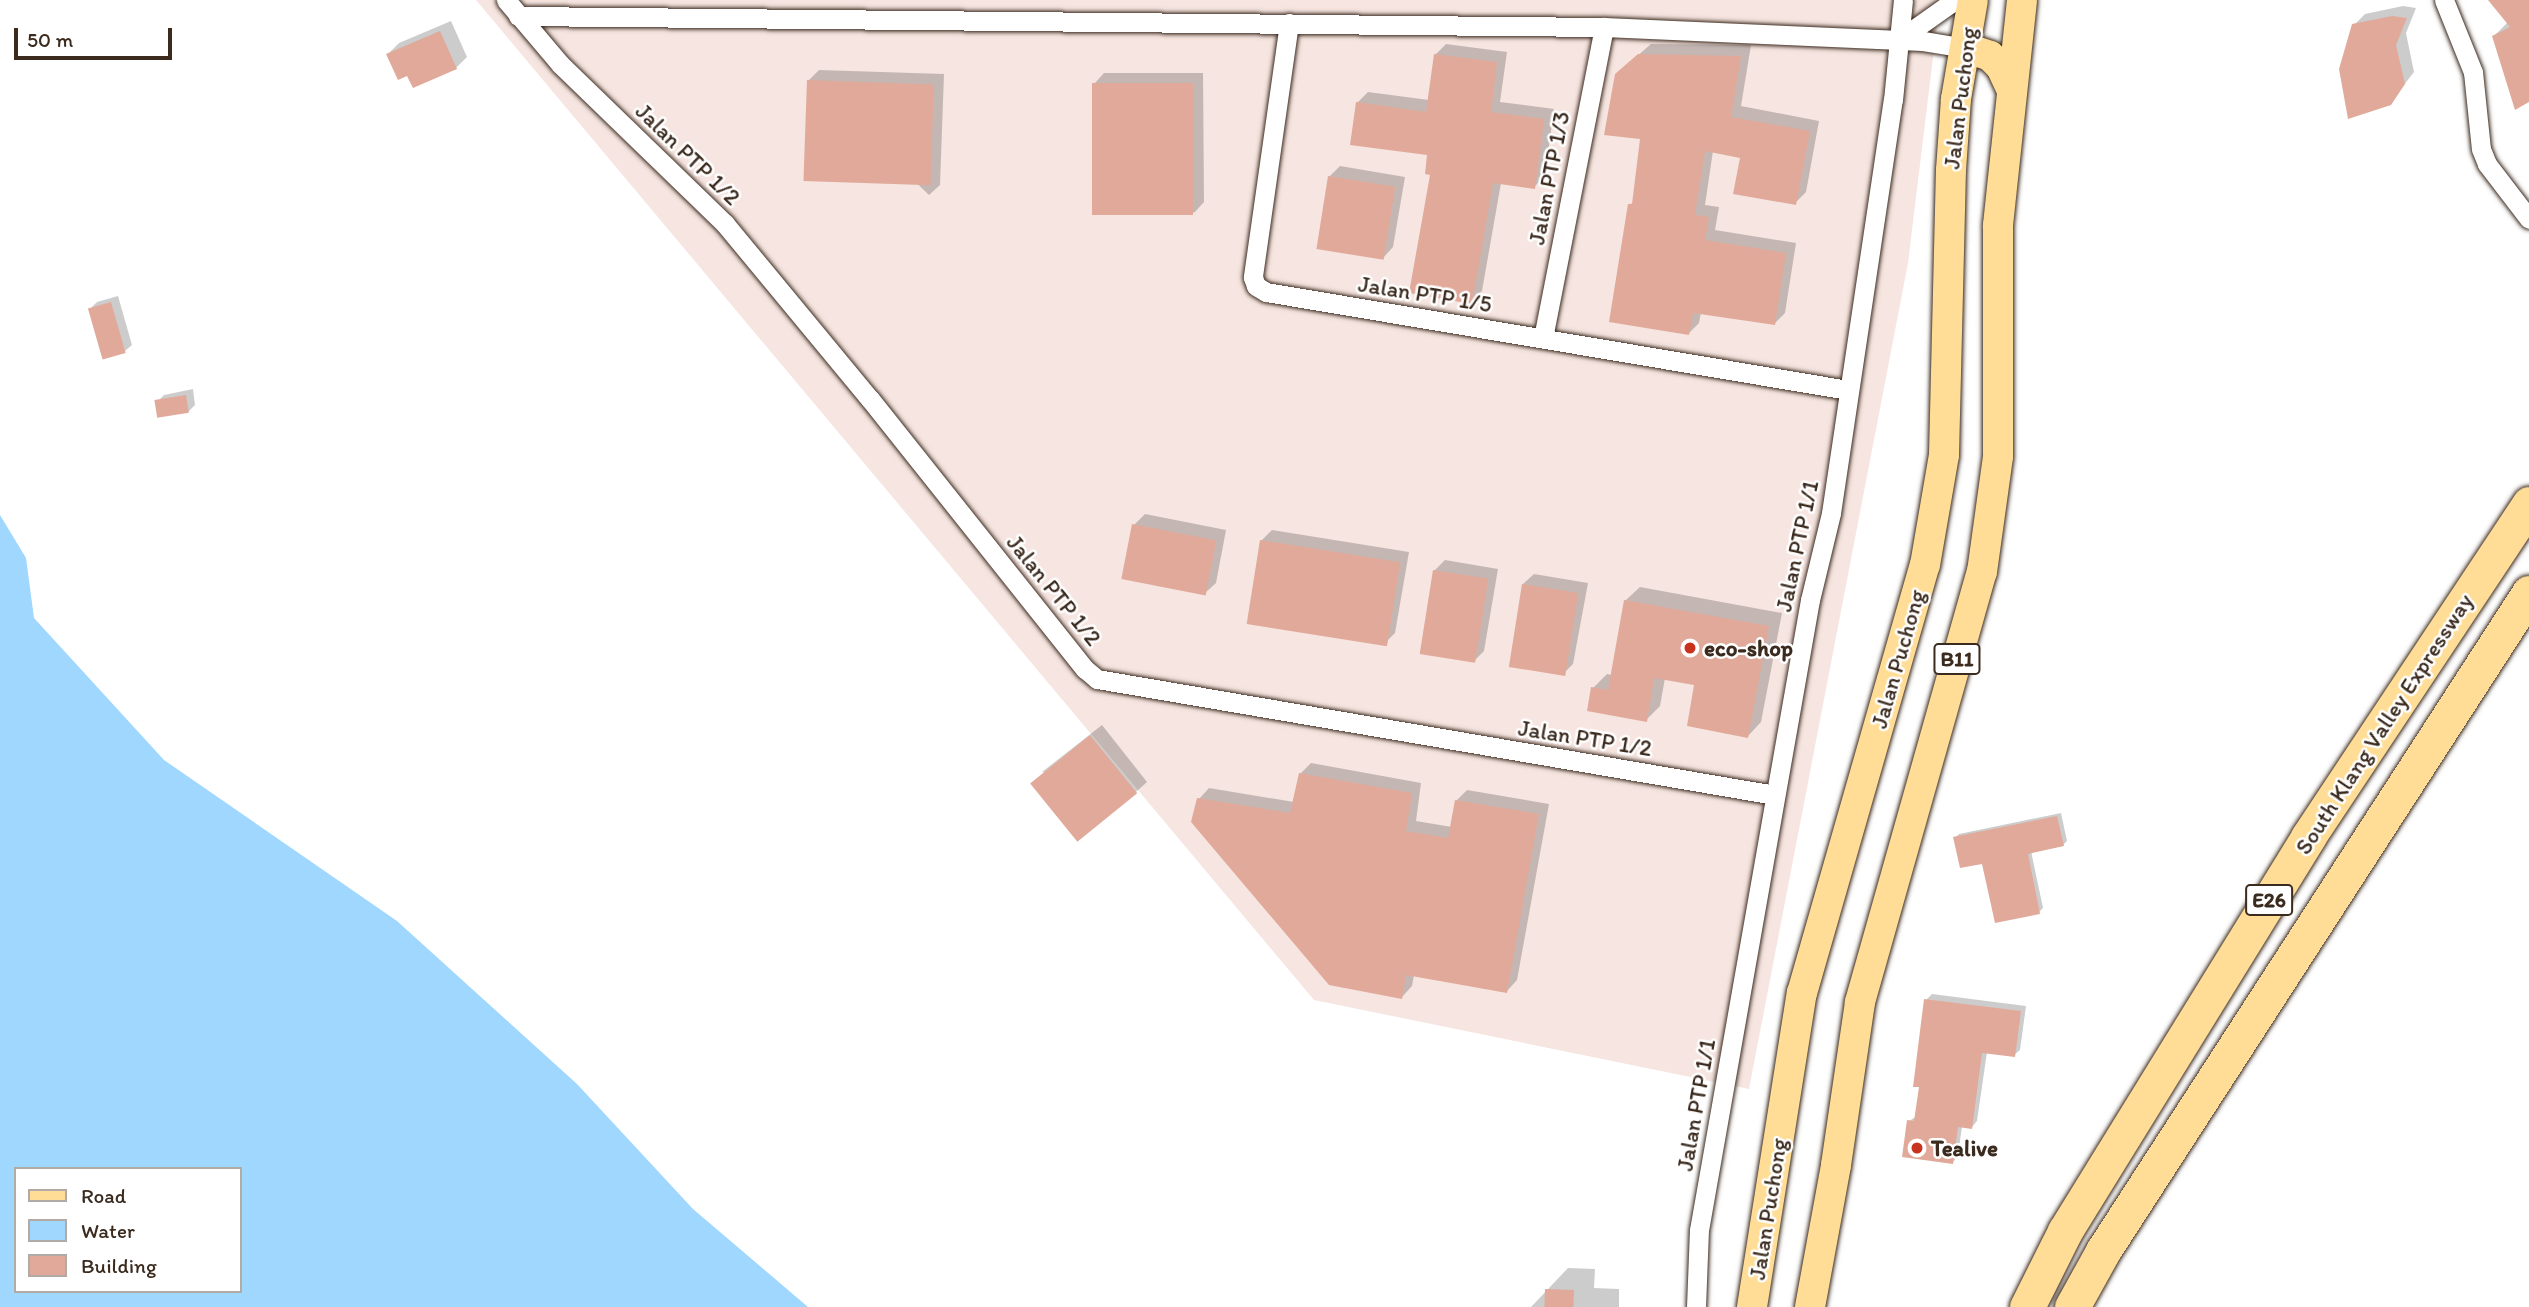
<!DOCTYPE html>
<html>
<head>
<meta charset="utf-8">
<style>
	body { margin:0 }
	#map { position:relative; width:2529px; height:1307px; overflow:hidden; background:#fff; font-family:Itim,sans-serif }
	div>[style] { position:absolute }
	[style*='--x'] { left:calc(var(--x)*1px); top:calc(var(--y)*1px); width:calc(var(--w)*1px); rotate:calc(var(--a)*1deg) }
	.built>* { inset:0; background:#f6e5e0 }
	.water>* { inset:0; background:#9fd7ff }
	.shadow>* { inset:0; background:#0003 }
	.building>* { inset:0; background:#e1a999; transform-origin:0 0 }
	.roads { filter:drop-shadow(0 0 2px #3b2a1e) drop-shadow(0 0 2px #3b2a1e) }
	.minor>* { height:19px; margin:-9.5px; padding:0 9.5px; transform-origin:9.5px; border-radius:9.5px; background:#fff }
	.primary>* { height:30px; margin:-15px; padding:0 15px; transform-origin:15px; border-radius:15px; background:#ffdd96 }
	.motorway>* { height:35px; margin:-17.5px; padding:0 17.5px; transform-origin:17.5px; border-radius:17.5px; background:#ffdd96 }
	.dots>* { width:19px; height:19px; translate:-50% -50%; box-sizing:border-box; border:4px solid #fff; border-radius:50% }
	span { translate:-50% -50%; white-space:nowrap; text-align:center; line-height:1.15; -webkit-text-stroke:5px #fff; paint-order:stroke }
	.shield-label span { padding:2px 5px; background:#fff; border:2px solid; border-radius:5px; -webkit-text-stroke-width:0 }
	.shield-label { font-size:21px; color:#3b2a1e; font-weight:700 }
	.street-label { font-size:23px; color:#3b2a1e }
	.poi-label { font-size:23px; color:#3b2a1e; font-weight:700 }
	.left { translate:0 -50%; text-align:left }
	.legend { position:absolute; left:14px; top:1167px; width:228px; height:126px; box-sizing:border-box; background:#fff; border:2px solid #b1aaa5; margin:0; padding:9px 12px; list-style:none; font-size:21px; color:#3b2a1e }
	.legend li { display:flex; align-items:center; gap:14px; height:35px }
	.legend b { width:35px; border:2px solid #b1aaa5 }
	.scale { position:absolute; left:14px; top:28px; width:158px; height:32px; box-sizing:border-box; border:4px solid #3b2a1e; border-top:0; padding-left:9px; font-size:21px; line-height:24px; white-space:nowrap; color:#3b2a1e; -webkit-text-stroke:5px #fff; paint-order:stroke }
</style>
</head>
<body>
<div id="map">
	<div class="built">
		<div style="clip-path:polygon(476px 0,1940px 0,1908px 263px,1749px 1089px,1314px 1000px)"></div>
	</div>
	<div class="water">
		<div style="clip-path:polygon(evenodd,0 515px,26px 558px,34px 618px,164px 760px,397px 921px,577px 1084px,693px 1209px,808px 1307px,0 1307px,0 515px,16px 1169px,240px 1169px,240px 1291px,16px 1291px,16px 1169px)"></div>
	</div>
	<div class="shadow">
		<div style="clip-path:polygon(2490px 0,2529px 0,2529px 100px,2494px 36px,2508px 22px)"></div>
		<div style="clip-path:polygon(2403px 6px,2416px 8px,2406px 33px,2414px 72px,2390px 103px,2354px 25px,2365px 14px)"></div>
		<div style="clip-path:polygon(451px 21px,467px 57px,456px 68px,408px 73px,388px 54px,399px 43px)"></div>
		<div style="clip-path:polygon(1446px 44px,1507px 52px,1500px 102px,1554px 109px,1545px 176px,1534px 187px,1501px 183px,1482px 291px,1471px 302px,1432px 174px,1429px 153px,1357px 103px,1368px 92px,1429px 100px,1435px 55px)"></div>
		<div style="clip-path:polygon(1651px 44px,1751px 45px,1741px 106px,1819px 121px,1806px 192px,1795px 203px,1742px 157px,1713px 151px,1705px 205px,1719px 207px,1715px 230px,1796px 243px,1785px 313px,1774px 324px,1701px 312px,1699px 323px,1689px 333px,1630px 205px,1634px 201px,1641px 137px,1628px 64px)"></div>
		<div style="clip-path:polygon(819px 70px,944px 74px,940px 185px,929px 195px,809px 80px)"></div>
		<div style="clip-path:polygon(1104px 73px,1203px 73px,1204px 202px,1194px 213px,1094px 84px)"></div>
		<div style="clip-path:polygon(1340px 166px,1405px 177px,1393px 247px,1383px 258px,1329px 177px)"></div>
		<div style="clip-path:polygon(118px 296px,132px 345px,125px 351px,90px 309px,97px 302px)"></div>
		<div style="clip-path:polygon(193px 389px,195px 405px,188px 412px,157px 402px,164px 395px)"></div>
		<div style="clip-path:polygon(1145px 514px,1226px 530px,1216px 583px,1205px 593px,1134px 525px)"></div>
		<div style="clip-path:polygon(1272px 530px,1409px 552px,1395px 633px,1384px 644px,1261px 541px)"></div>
		<div style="clip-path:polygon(1445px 560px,1498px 569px,1484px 651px,1473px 662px,1434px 571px)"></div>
		<div style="clip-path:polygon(1534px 574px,1588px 583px,1573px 664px,1562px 675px,1523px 584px)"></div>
		<div style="clip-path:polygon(1640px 587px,1782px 613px,1761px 722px,1748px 736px,1696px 684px,1665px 678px,1660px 706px,1646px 720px,1593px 688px,1607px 674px,1612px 675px,1626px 600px)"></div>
		<div style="clip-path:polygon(1102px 725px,1147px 782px,1136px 792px,1042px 772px)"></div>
		<div style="clip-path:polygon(1311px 763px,1421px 783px,1416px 821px,1452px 827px,1456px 801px,1467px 790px,1549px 804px,1517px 980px,1507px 991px,1414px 975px,1412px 986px,1402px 997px,1199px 799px,1209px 788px,1294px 802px,1300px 774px)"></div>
		<div style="clip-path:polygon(2061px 813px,2067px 841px,2063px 845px,2031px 851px,2043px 908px,2039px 912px,1955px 838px,1959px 834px)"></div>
		<div style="clip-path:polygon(1932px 994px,2026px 1006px,2020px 1050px,2014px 1055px,1987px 1052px,1977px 1121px,1972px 1127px,1962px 1126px,1958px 1156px,1953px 1162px,1909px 1121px,1917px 1116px,1926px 1000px)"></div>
		<div style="clip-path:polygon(1568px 1268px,1595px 1269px,1594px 1288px,1619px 1289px,1619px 1307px,1531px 1307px)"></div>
	</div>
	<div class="building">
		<div style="clip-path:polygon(2488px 0,2529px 0,2529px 102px,2515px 110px,2492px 36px,2510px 27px)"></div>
		<div style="clip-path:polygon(2392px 16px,2407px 18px,2396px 45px,2405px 84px,2391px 105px,2348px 119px,2339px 69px,2352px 24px)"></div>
		<div style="clip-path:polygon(440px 31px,457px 69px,413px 88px,407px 76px,398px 80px,386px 54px)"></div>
		<div style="clip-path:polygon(1434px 54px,1497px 62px,1491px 112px,1544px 119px,1535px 189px,1493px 183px,1472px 304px,1409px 293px,1430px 175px,1425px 174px,1427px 155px,1350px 145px,1356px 102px,1426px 112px)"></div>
		<div style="clip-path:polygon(1638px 54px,1741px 56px,1731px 117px,1810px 131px,1796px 205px,1733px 194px,1740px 158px,1705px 151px,1695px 215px,1709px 217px,1705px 240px,1786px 253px,1775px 325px,1693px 313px,1689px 335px,1609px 322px,1628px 204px,1632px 204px,1640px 139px,1604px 135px,1615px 74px)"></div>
		<div style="left:807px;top:80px;width:127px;height:101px;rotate:2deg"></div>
		<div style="left:1092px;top:83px;width:101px;height:132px"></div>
		<div style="left:1328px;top:176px;width:68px;height:74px;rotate:9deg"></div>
		<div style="left:111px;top:302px;width:53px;height:24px;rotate:74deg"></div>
		<div style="left:186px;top:395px;width:18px;height:32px;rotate:81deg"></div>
		<div style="left:1132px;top:524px;width:86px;height:56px;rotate:11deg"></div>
		<div style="left:1260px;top:540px;width:142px;height:85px;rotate:9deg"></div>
		<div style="left:1433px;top:570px;width:56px;height:85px;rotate:9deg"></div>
		<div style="left:1522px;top:584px;width:57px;height:84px;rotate:9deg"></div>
		<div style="clip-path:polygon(1624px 600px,1769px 626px,1748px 738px,1687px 726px,1694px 685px,1654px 678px,1647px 722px,1587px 711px,1591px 687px,1608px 690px)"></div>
		<div style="left:1090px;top:735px;width:75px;height:77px;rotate:51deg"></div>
		<div style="clip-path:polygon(1299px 773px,1412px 793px,1406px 831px,1448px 838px,1455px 800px,1539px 814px,1507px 993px,1406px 975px,1402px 999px,1329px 985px,1191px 822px,1197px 798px,1290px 813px)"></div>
		<div style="clip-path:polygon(2057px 816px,2064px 846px,2028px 854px,2040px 914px,1995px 923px,1982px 864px,1960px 868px,1953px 837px)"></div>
		<div style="clip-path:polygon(1924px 999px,2021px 1011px,2015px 1057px,1982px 1053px,1972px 1129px,1958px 1127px,1953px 1164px,1902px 1157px,1907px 1120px,1914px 1121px,1919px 1087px,1913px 1087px)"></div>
		<div style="left:1545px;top:1289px;width:29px;height:18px;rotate:2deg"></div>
	</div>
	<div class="roads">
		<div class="minor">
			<div style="--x:506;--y:0;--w:84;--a:49.8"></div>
			<div style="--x:560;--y:64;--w:230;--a:44.1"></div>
			<div style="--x:725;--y:224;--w:227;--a:50.4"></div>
			<div style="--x:870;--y:399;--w:345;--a:51.5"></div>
			<div style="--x:1085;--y:669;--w:16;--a:40"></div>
			<div style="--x:1097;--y:679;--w:688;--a:9.71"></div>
			<div style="--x:2444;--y:0;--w:78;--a:68.1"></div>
			<div style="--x:2473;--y:72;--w:77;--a:84.1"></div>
			<div style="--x:2481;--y:149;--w:16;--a:68"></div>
			<div style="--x:2487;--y:164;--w:69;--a:52.6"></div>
			<div style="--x:518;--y:16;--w:1086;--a:0.58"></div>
			<div style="--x:1604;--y:27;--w:319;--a:2.5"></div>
			<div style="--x:1923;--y:41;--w:44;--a:9.2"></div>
			<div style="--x:1289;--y:23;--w:257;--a:98.1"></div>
			<div style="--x:1253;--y:277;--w:9;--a:72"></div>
			<div style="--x:1256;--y:286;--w:12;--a:31"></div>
			<div style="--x:1266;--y:292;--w:590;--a:9.56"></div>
			<div style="--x:1900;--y:39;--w:67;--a:-35.3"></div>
			<div style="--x:1543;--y:338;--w:317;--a:-78.9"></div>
			<div style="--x:1696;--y:1307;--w:77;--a:-87.8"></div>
			<div style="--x:1699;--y:1230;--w:640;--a:-80.01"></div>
			<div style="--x:1810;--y:600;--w:89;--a:-76.4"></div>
			<div style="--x:1831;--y:513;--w:418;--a:-81.5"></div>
			<div style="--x:1893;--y:100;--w:100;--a:-84.3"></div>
		</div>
		<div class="primary">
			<div style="--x:1966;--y:48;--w:25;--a:18"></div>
			<div style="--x:1990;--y:56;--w:16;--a:45"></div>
			<div style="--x:2001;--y:67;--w:26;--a:65"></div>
			<div style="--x:1752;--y:1307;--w:318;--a:-81"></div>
			<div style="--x:1802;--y:993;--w:445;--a:-74"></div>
			<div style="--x:1925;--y:565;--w:112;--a:-80.2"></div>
			<div style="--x:1944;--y:455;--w:285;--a:-88.6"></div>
			<div style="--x:1951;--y:170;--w:71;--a:-86"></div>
			<div style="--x:1956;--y:99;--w:100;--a:-80.3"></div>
			<div style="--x:1810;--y:1307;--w:144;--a:-79.6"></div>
			<div style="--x:1836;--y:1165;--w:165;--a:-81.6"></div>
			<div style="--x:1860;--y:1002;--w:447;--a:-74.2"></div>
			<div style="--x:1982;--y:572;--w:117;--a:-82.1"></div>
			<div style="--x:1998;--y:456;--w:231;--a:-90"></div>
			<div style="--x:1998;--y:225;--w:226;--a:-83.9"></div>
		</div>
		<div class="motorway">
			<div style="--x:2027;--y:1307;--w:85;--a:-63.4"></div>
			<div style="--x:2065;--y:1231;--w:463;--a:-58.3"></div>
			<div style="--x:2308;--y:837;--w:400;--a:-56.4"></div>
			<div style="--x:2072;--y:1307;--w:64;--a:-61"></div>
			<div style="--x:2103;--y:1251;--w:784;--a:-57.08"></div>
		</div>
	</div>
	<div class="dots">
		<div style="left:1690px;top:648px;background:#c8321e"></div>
		<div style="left:1917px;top:1148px;background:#c8321e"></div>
	</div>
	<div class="shield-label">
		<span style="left:1957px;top:659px">B11</span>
		<span style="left:2269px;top:900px">E26</span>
	</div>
	<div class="street-label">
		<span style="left:1960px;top:98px;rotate:-83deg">Jalan Puchong</span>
		<span style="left:688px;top:154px;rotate:44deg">Jalan PTP 1/2</span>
		<span style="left:1549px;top:178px;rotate:-79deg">Jalan PTP 1/3</span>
		<span style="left:1425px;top:294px;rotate:9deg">Jalan PTP 1/5</span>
		<span style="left:1797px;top:546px;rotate:-78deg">Jalan PTP 1/1</span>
		<span style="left:1054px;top:590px;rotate:51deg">Jalan PTP 1/2</span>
		<span style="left:1898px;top:659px;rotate:-74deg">Jalan Puchong</span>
		<span style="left:2384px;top:724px;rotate:-57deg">South Klang Valley Expressway</span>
		<span style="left:1585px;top:738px;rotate:9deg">Jalan PTP 1/2</span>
		<span style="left:1696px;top:1105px;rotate:-80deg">Jalan PTP 1/1</span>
		<span style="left:1768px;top:1209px;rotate:-81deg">Jalan Puchong</span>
	</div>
	<div class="poi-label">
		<span class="left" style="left:1704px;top:648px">eco-shop</span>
		<span class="left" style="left:1931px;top:1148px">Tealive</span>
	</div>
	<ul class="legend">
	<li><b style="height:9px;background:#ffdd96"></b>Road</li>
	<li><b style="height:19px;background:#9fd7ff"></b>Water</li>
	<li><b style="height:19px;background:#e1a999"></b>Building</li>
	</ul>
	<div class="scale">50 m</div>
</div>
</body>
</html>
